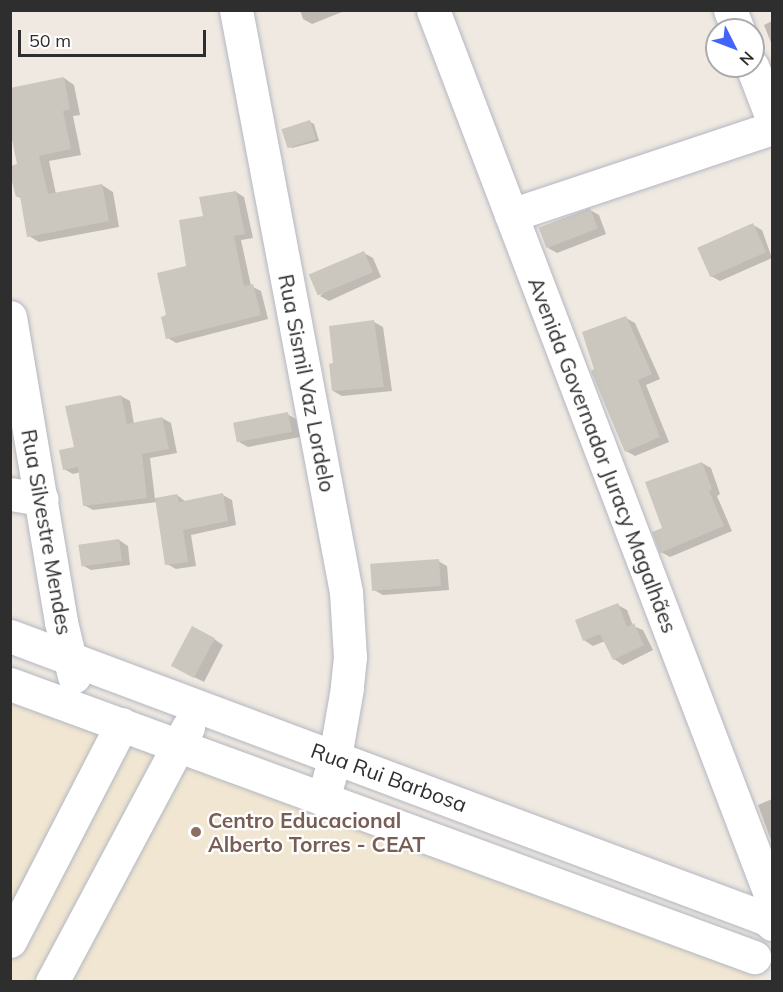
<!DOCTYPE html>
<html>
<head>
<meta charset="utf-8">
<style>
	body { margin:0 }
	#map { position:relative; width:783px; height:992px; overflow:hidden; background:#efe9e1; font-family:Mulish,sans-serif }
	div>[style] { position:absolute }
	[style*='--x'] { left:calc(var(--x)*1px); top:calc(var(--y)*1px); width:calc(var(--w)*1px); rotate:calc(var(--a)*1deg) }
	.education>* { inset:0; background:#f0e6d1 }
	.shadow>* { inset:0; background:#0003 }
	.building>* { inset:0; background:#cbc7bf; transform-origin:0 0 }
	.roads { filter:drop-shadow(0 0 2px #b4b7c1) drop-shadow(0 0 2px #b4b7c1) }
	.minor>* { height:33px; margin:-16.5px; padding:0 16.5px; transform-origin:16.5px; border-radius:16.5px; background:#fff }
	.dots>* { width:16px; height:16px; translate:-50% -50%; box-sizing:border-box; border:3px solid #fff; border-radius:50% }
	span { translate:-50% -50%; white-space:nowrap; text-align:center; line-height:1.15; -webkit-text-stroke:4.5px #fff; paint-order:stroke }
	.street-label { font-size:21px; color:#2e2e2e }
	.education-label { font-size:21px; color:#785e54; font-weight:700 }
	.left { translate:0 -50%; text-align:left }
	.frame { position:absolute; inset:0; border:12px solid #2e2e2e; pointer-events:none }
	.north { position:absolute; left:705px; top:18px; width:60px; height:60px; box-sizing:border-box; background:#fff; border:2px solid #ababab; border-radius:50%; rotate:132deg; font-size:16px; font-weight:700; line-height:24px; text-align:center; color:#2e2e2e }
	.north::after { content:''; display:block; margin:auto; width:21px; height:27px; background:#4264fb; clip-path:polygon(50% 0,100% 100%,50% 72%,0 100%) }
	.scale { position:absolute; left:18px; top:30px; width:188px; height:27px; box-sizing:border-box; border:3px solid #2e2e2e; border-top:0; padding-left:8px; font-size:18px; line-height:21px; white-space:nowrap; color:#2e2e2e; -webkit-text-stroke:4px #fff; paint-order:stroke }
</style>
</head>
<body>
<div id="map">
	<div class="education">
		<div style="clip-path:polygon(11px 703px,754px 960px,761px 981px,11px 982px)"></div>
	</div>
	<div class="shadow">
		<div style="clip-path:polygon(300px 10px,347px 10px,312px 24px,303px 19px)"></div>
		<div style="clip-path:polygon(772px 21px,772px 45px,764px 25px)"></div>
		<div style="clip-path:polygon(64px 78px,74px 85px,80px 115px,73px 116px,81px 155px,49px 161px,56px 194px,102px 185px,113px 192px,119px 227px,39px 242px,29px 236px,22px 199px,17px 196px,19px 165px)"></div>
		<div style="clip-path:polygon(310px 122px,314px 124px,319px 141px,292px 148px,288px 146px)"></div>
		<div style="clip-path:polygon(236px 192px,244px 197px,253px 238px,241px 240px,251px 286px,261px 291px,268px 319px,176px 343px,168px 338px,167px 316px,205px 218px)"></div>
		<div style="clip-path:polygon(590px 210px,599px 215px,606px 234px,557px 253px,548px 248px)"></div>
		<div style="clip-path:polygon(753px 225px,762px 230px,772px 258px,720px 281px,711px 276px)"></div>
		<div style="clip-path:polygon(364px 253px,373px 258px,381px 277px,329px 301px,320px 296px)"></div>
		<div style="clip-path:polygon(626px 318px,635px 323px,660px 379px,646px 385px,669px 442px,635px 456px,626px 451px)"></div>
		<div style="clip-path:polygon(374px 322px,383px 327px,392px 391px,342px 396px,333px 391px)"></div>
		<div style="clip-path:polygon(121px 396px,130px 401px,134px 424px,162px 418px,171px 423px,177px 453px,150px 458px,155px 499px,177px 495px,186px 502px,223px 495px,232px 500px,236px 525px,191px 535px,196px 566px,176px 569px,167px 564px,157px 502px,93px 510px,84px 505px,81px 472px,73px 474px,64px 469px,75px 449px)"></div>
		<div style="clip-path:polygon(287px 414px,296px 419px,300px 437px,248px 447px,239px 442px)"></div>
		<div style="clip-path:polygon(702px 463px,711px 468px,720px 494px,717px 496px,732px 531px,670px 557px,661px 552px,664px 529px)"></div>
		<div style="clip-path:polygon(119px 540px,128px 546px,130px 565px,91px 570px,82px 565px)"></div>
		<div style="clip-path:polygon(438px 561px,447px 566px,449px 590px,383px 595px,374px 590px)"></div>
		<div style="clip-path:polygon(618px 605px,627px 610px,633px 626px,643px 630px,653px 650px,623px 665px,614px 659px,605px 641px,593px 646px,584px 640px)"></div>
		<div style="clip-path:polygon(214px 639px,223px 645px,204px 682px,182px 671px)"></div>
		<div style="clip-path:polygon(772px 799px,772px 843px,758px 805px)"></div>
	</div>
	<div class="building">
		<div style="clip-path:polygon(64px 77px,70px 109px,63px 111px,71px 149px,39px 156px,48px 194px,102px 184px,109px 221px,27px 237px,20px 196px,16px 197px,10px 174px,10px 166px,17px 164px,10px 130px,10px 88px)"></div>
		<div style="left:310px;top:120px;width:20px;height:30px;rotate:72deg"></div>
		<div style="clip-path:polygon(236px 191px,245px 234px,234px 236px,244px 286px,253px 284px,261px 315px,166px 339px,161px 317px,166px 315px,157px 273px,186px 266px,179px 220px,203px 216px,199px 197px)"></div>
		<div style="left:590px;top:208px;width:22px;height:55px;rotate:69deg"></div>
		<div style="left:753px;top:223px;width:32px;height:61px;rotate:66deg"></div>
		<div style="left:364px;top:251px;width:23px;height:60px;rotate:67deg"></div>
		<div style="clip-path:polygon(626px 316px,652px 374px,638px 380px,660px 437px,625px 452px,591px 371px,594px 369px,582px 332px)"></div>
		<div style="clip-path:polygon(374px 320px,384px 387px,332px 391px,329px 364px,333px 363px,329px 326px)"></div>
		<div style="clip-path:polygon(121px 395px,127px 424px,162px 417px,169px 449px,142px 454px,147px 498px,83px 506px,78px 467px,63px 470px,59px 450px,74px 447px,65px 406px)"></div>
		<div style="left:288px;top:412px;width:20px;height:56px;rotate:79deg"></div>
		<div style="clip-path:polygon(702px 462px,712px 489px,709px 491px,724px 526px,660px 553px,652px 532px,662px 528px,645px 482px)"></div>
		<div style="clip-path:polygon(223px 493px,228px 521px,183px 530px,188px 562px,165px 565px,155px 498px,177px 494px,179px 502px)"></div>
		<div style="left:119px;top:539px;width:22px;height:41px;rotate:82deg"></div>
		<div style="left:439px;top:559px;width:27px;height:69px;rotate:86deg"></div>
		<div style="clip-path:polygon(618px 603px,627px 627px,634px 623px,644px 645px,613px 660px,600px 634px,583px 641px,575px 620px)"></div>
		<div style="left:192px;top:626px;width:26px;height:45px;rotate:28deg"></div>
	</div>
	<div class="roads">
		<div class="minor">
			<div style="--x:236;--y:10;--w:592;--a:79.3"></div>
			<div style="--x:346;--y:592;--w:65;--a:86.5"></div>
			<div style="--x:350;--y:657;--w:31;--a:96"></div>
			<div style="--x:347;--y:688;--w:70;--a:99.9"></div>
			<div style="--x:335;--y:757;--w:44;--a:105.9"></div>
			<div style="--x:433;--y:10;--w:951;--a:69.13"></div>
			<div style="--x:730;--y:10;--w:22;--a:68"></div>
			<div style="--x:752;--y:66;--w:56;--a:69"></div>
			<div style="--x:511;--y:215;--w:275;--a:-18.4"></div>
			<div style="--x:10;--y:317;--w:309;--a:80.5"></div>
			<div style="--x:61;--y:622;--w:56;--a:76.5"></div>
			<div style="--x:10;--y:494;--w:32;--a:9"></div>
			<div style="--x:10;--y:636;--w:808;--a:20.5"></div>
			<div style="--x:767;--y:919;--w:7;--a:45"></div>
			<div style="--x:10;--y:684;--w:793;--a:20.15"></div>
			<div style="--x:10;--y:941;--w:244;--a:-62.7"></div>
			<div style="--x:52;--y:982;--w:289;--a:-61.9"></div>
		</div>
	</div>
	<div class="dots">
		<div style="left:196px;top:832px;background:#8d6e63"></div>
	</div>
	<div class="street-label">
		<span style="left:307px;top:383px;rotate:79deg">Rua Sismil Vaz Lordelo</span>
		<span style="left:603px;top:455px;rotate:69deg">Avenida Governador Juracy Magalhães</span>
		<span style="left:47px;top:532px;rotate:80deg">Rua Silvestre Mendes</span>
		<span style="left:389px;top:777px;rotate:20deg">Rua Rui Barbosa</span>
	</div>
	<div class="education-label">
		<span class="left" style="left:208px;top:832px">Centro Educacional<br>Alberto Torres - CEAT</span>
	</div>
	<div class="frame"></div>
	<div class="north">N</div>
	<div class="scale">50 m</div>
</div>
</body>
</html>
